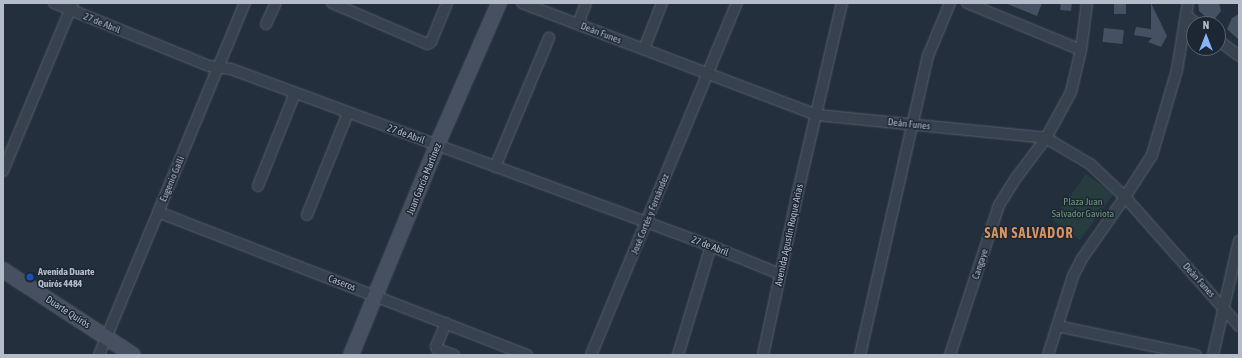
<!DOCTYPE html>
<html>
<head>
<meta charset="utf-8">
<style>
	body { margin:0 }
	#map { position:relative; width:1242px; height:358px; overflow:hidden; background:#242f3e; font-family:"Asap Condensed",sans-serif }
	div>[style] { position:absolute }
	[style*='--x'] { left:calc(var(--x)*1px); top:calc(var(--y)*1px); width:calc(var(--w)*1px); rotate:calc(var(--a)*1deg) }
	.green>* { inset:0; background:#263c3f; transform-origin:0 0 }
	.building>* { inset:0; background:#455162; transform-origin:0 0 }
	.roads { filter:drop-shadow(0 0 1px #565f6c) drop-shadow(0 0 1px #565f6c) }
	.street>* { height:10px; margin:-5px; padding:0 5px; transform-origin:5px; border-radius:5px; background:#38414e }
	.secondary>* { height:14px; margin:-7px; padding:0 7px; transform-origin:7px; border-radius:7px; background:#465061 }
	.dots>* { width:11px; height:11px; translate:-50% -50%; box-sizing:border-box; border:2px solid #1d2633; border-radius:50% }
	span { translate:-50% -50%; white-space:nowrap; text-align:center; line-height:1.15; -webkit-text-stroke:3px #1d2633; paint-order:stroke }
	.street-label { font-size:10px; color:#b4bcc9 }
	.park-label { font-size:10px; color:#6b9a76 }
	.poi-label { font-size:10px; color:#b4bcc9; font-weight:700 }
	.left { translate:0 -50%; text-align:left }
	.district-label { font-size:14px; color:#d59563; font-weight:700; letter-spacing:1px }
	.frame { position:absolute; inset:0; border:4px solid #b4bcc9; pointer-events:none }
	.north { position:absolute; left:1186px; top:16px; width:40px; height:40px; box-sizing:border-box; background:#1d2633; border:1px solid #59626f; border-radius:50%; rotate:0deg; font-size:11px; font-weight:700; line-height:16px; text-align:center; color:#b4bcc9 }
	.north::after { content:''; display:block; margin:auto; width:14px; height:18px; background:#8ab4f8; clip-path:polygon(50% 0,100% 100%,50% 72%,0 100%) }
</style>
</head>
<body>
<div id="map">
	<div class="green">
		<div style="left:1086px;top:174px;width:34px;height:57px;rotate:36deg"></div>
	</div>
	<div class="building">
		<div style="clip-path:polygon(1005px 3px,1042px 3px,1037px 16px)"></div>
		<div style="clip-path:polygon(1061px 3px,1072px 3px,1071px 11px,1060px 10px)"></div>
		<div style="left:1114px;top:3px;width:12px;height:11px"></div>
		<div style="clip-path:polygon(1151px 3px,1167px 36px,1161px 47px,1148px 42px,1152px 38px,1134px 35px,1136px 27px,1151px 29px)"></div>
		<div style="clip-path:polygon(1198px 3px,1219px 3px,1221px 11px,1212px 22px,1199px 11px)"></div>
		<div style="clip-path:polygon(1239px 14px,1239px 40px,1227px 29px,1232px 18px)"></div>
		<div style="left:1104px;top:28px;width:20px;height:14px;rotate:6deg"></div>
	</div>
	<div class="roads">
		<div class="street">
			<div style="--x:54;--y:3;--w:167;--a:22.1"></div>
			<div style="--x:209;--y:66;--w:22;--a:8"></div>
			<div style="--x:231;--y:69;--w:512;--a:20.24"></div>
			<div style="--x:711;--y:246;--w:74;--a:22.1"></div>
			<div style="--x:332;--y:3;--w:103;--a:23.3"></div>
			<div style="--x:427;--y:44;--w:4;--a:-27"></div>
			<div style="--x:431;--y:42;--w:42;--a:-67.7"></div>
			<div style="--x:522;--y:3;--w:316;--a:20.8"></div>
			<div style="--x:817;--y:115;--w:230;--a:5.7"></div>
			<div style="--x:1046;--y:138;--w:51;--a:30.6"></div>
			<div style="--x:1090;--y:164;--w:48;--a:43.3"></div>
			<div style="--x:1125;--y:197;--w:172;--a:48.5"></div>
			<div style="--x:967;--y:3;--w:123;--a:22.4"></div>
			<div style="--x:1187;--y:16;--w:13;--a:39"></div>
			<div style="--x:266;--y:24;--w:23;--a:-65"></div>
			<div style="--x:578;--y:24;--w:22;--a:-69"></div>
			<div style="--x:1218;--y:40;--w:26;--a:37"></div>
			<div style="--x:644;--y:49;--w:49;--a:-68.6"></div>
			<div style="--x:495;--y:167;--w:140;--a:-67.3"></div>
			<div style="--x:3;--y:171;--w:182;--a:-67.4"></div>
			<div style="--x:258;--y:186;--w:100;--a:-68.3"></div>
			<div style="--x:158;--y:212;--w:396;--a:21.2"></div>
			<div style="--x:307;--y:215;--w:110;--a:-68.1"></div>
			<div style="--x:446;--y:323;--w:25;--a:113"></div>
			<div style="--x:436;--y:346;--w:3;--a:72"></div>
			<div style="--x:437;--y:349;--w:18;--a:19"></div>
			<div style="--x:1057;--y:326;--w:142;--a:11.8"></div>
			<div style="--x:99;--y:355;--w:381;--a:-67.5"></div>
			<div style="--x:591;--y:355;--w:381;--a:-67.5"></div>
			<div style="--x:678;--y:355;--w:114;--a:-73.2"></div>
			<div style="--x:763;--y:355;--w:163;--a:-77.9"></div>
			<div style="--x:797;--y:196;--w:198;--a:-76.9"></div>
			<div style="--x:860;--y:355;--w:307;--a:-77.2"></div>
			<div style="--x:928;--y:56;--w:57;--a:-67.5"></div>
			<div style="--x:950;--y:355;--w:158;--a:-71.9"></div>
			<div style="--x:999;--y:205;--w:32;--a:-58"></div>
			<div style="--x:1016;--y:178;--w:50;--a:-53.1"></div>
			<div style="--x:1046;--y:138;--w:52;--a:-61.5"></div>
			<div style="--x:1071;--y:92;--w:43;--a:-76.6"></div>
			<div style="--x:1081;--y:50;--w:47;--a:-82.7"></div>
			<div style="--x:1048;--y:355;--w:83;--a:-72.4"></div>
			<div style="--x:1073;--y:276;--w:18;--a:-63"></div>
			<div style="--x:1081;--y:260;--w:77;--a:-55.1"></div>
			<div style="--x:1125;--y:197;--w:50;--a:-57.3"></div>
			<div style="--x:1152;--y:155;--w:89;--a:-73.6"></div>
			<div style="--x:1177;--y:70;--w:68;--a:-80.7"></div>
			<div style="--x:1213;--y:355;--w:117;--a:-77.2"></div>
		</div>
		<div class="secondary">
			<div style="--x:3;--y:270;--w:155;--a:33.2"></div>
			<div style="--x:351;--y:355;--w:227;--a:-67.7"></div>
			<div style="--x:437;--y:145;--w:155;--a:-66.4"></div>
		</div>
	</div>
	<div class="dots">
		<div style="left:30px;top:277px;background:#1a4fb4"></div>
	</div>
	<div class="street-label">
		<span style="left:102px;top:23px;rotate:22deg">27 de Abril</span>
		<span style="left:601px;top:33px;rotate:21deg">Deán Funes</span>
		<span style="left:909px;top:124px;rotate:6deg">Deán Funes</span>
		<span style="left:406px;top:134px;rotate:20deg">27 de Abril</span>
		<span style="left:172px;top:179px;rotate:-67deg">Eugenio Galli</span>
		<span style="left:424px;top:179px;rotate:-68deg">Juan García Martínez</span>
		<span style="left:650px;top:214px;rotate:-68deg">José Cortés y Fernández</span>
		<span style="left:789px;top:235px;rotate:-78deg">Avenida Agustín Roque Arias</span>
		<span style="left:710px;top:246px;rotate:21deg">27 de Abril</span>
		<span style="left:980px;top:264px;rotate:-72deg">Cangaye</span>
		<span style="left:1199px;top:280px;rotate:48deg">Deán Funes</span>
		<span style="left:342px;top:283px;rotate:21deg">Caseros</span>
		<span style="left:68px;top:312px;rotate:33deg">Duarte Quirós</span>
	</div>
	<div class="park-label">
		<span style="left:1083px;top:207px">Plaza Juan<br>Salvador Gaviota</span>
	</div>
	<div class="poi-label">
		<span class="left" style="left:38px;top:277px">Avenida Duarte<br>Quirós 4484</span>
	</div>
	<div class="district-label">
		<span style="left:1029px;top:233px">SAN SALVADOR</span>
	</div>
	<div class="frame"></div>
	<div class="north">N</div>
</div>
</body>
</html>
